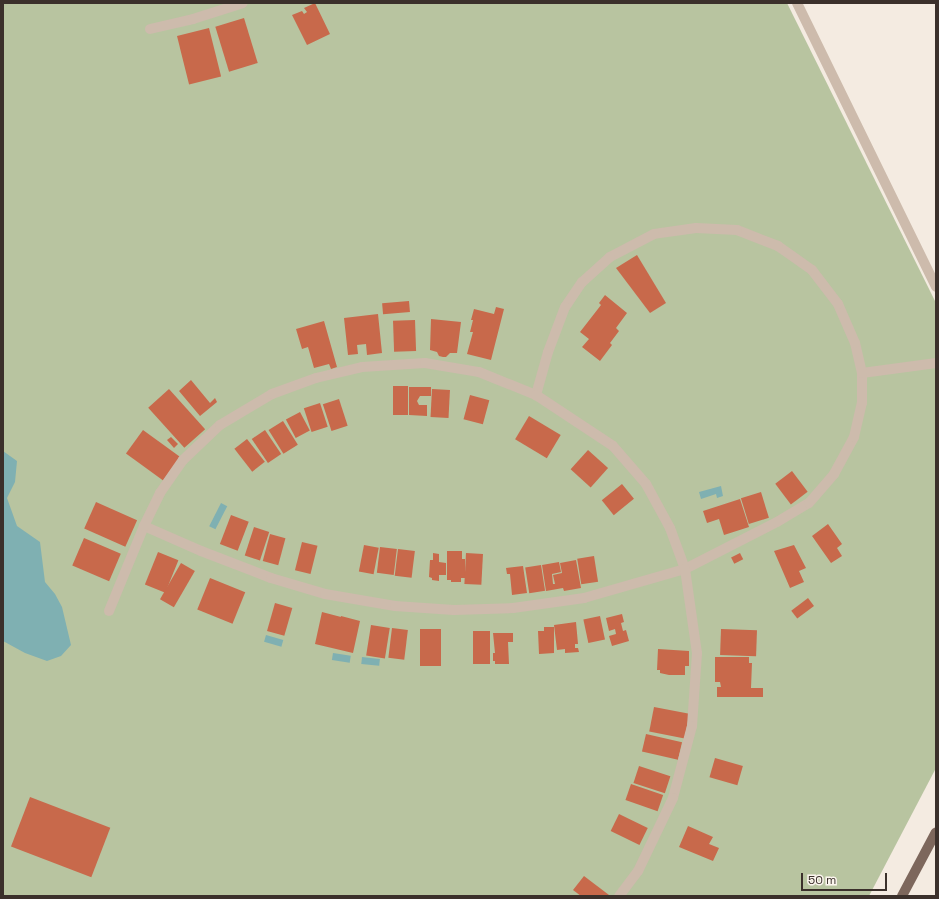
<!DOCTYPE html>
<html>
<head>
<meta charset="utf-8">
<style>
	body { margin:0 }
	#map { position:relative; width:939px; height:899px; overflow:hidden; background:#f4ebe1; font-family:"Space Grotesk",sans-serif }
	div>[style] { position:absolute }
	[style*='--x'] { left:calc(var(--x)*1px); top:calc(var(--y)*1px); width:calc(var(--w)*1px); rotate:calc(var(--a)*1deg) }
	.green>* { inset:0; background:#b8c4a0 }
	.water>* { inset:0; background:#7fb0b2; transform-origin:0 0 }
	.building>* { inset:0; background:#c8694b; transform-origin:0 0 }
	.street>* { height:10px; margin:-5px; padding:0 5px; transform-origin:5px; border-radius:5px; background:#cdbbac }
	.primary>* { height:10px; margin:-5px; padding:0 5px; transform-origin:5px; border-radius:5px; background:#7d675c }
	span { translate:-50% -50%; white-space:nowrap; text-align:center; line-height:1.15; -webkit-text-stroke:4px #fbf5ee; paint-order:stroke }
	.frame { position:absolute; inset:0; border:4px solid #3b302b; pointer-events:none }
	.scale { position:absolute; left:801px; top:873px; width:86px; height:18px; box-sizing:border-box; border:2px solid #3b302b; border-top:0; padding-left:5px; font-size:12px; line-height:14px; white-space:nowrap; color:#3b302b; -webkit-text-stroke:3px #fbf5ee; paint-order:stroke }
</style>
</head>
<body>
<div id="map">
	<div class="green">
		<div style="clip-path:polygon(3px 3px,787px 3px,936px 303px,936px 768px,869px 896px,3px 896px)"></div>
	</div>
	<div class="water">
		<div style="clip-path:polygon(3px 451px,17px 461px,15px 482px,7px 498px,17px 526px,40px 542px,45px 582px,55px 594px,62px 607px,71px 645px,61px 656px,47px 661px,25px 653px,3px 641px)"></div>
		<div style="clip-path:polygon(721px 486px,723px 496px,717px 498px,716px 494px,701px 499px,699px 492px)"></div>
		<div style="left:221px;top:503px;width:7px;height:26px;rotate:27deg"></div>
		<div style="left:266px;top:635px;width:18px;height:7px;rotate:16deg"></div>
		<div style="left:333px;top:653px;width:18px;height:7px;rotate:9deg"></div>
		<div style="left:362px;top:657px;width:18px;height:7px;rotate:6deg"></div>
	</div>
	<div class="building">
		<div style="clip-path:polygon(315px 3px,330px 34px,307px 45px,292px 15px,302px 11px,304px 14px,307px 12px,304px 8px)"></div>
		<div style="left:244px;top:18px;width:47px;height:30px;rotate:73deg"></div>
		<div style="left:209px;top:28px;width:50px;height:33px;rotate:76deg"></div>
		<div style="clip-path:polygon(637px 255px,666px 303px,650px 313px,616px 268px)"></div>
		<div style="clip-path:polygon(605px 295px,627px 313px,616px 328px,619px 331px,610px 343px,612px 345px,600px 361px,582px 347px,589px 339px,580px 332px,601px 305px,599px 303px)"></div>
		<div style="left:409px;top:301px;width:11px;height:27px;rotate:85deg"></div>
		<div style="clip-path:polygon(496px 307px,504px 309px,491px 360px,467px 354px,473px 332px,470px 332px,473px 320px,471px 320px,474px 309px,494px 314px)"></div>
		<div style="clip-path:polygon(378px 314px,382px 353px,367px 355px,366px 344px,357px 345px,358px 354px,348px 355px,344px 318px)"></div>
		<div style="clip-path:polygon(431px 319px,461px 322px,457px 353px,450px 353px,446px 357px,443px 357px,439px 356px,437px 352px,430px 350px)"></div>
		<div style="left:415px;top:320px;width:31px;height:22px;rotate:88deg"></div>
		<div style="clip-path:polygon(324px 321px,337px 367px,331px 369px,329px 364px,314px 368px,308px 347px,302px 349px,296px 329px)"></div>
		<div style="clip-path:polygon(191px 380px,210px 403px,215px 398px,217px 402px,200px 416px,179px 391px)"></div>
		<div style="left:393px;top:386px;width:15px;height:29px"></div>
		<div style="clip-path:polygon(409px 387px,431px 387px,431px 396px,420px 396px,417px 401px,419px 405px,427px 405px,427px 416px,409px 415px)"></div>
		<div style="left:169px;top:389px;width:54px;height:28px;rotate:48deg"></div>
		<div style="left:432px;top:389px;width:18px;height:28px;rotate:3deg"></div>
		<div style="left:470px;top:395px;width:20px;height:25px;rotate:15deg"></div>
		<div style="left:339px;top:399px;width:28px;height:17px;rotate:72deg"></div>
		<div style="left:320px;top:403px;width:25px;height:17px;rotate:72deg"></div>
		<div style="left:300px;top:412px;width:21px;height:16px;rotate:62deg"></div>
		<div style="left:529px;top:416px;width:37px;height:27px;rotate:31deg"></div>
		<div style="left:283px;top:421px;width:28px;height:17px;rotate:58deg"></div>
		<div style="left:143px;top:430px;width:46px;height:29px;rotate:36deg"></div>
		<div style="left:265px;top:430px;width:29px;height:16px;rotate:56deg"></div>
		<div style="clip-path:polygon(171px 437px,178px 444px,174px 448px,167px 440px)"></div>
		<div style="left:247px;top:439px;width:29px;height:16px;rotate:52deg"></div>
		<div style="left:588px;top:450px;width:27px;height:26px;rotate:42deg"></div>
		<div style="left:792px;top:471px;width:26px;height:21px;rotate:53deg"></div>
		<div style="left:622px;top:484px;width:19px;height:26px;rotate:51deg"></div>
		<div style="left:761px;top:492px;width:27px;height:21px;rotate:73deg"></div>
		<div style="clip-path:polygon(740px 499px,749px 527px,724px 535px,719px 519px,707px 523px,703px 511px)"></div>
		<div style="left:96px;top:502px;width:45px;height:29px;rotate:24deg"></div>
		<div style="left:231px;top:515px;width:19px;height:31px;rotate:21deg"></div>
		<div style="clip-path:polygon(828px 524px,842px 544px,837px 548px,842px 556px,831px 563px,812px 536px)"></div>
		<div style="left:254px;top:527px;width:16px;height:30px;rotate:18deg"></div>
		<div style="left:270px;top:534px;width:16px;height:28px;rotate:15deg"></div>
		<div style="left:84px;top:538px;width:40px;height:30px;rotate:23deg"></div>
		<div style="left:302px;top:542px;width:16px;height:29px;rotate:14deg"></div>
		<div style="left:364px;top:545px;width:15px;height:27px;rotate:11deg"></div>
		<div style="clip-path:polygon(794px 545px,806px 568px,799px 571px,804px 582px,790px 588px,774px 551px)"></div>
		<div style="left:380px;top:547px;width:17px;height:26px;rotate:7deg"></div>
		<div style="left:398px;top:549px;width:17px;height:27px;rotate:7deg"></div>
		<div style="clip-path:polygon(447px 551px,462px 551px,462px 559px,465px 559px,465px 578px,461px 578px,461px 582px,451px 582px,451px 580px,447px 580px)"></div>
		<div style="left:158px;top:552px;width:22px;height:35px;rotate:22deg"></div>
		<div style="clip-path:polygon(433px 553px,439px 554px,439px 562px,446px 563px,446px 575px,439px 575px,439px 581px,432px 580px,432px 578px,429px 577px,430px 560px,433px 560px)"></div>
		<div style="left:466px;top:553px;width:17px;height:31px;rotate:3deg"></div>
		<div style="left:740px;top:553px;width:7px;height:10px;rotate:63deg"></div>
		<div style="left:594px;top:556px;width:26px;height:17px;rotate:81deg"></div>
		<div style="clip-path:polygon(576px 560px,581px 588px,564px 591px,563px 588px,546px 591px,542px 565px,559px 562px,561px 572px,552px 574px,553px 584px,555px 584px,553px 575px,562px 573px,560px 563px)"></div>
		<div style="left:181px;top:563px;width:16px;height:42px;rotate:30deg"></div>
		<div style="left:541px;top:565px;width:26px;height:16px;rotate:81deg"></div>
		<div style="clip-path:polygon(523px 566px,527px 593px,512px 595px,510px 574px,507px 574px,506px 568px)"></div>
		<div style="left:210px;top:578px;width:38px;height:34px;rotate:22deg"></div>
		<div style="left:808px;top:598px;width:10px;height:21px;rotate:53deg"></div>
		<div style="left:275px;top:603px;width:18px;height:29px;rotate:16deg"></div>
		<div style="clip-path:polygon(322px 612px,341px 617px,338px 627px,341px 616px,360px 621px,353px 653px,315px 644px)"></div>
		<div style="clip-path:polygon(622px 614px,624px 622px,621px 623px,623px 631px,626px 630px,629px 641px,612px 646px,609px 636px,616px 634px,615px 629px,609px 631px,606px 618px)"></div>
		<div style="left:600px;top:616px;width:24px;height:17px;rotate:78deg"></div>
		<div style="clip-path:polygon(576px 622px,578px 644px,575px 644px,575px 648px,578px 648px,579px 652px,565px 653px,565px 649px,557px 650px,554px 625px)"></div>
		<div style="left:371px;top:625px;width:19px;height:31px;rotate:9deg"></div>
		<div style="clip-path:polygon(544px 627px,554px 627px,554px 653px,539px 654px,538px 631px,544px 631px)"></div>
		<div style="left:392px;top:628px;width:16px;height:30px;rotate:7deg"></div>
		<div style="left:420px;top:629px;width:21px;height:37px"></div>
		<div style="left:721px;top:629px;width:36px;height:26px;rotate:2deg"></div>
		<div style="left:473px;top:631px;width:17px;height:33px"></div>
		<div style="clip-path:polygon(493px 633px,513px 633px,513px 642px,508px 642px,509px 664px,495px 664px,495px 661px,493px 661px,493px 653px,495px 653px)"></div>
		<div style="clip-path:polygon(658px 649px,689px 651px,689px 666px,685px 666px,685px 675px,669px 675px,660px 673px,660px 670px,657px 670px)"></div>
		<div style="clip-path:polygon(715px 657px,749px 657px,749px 663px,752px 663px,751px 688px,763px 688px,763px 697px,717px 697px,717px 687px,721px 687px,720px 682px,715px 682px)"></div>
		<div style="left:654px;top:707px;width:36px;height:25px;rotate:11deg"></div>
		<div style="left:646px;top:734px;width:37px;height:18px;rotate:13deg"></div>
		<div style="left:715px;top:758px;width:29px;height:20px;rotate:16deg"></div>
		<div style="left:639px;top:766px;width:33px;height:18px;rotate:18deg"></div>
		<div style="left:631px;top:784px;width:34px;height:17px;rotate:19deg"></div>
		<div style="left:30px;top:797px;width:86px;height:53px;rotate:21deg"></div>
		<div style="left:619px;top:814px;width:32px;height:19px;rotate:26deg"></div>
		<div style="clip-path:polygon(688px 826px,713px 837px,709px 844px,719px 848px,713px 861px,679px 847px)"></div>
		<div style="clip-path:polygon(584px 876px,609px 895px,608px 896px,581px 896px,573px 890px)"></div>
	</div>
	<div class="street">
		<div style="--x:797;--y:3;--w:316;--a:63.9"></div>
		<div style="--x:150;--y:29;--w:44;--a:-13.1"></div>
		<div style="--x:193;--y:19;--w:52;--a:-17.7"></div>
		<div style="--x:862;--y:373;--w:75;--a:-7.7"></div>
		<div style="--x:144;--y:526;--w:62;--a:23.7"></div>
		<div style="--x:201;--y:551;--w:75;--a:21.1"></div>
		<div style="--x:271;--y:578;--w:56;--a:16.5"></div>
		<div style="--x:325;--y:594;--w:71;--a:9.7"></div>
		<div style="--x:395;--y:606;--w:59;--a:3.9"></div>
		<div style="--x:454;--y:610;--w:59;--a:-1.9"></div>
		<div style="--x:513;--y:608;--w:72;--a:-8"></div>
		<div style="--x:584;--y:598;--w:105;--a:-16"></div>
		<div style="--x:685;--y:569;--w:103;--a:-27.1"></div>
		<div style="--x:777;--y:522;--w:37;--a:-31"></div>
		<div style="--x:809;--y:503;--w:38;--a:-49"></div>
		<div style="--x:834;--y:474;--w:42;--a:-61.6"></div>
		<div style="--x:854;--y:437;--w:35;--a:-77"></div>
		<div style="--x:862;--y:403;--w:30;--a:-90"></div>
		<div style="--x:862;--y:373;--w:31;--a:-103"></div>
		<div style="--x:855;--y:343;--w:43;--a:-113.6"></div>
		<div style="--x:838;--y:304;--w:43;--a:-127.4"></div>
		<div style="--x:812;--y:270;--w:42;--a:-144.8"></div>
		<div style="--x:778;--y:246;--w:44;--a:-158.7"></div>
		<div style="--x:737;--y:230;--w:41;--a:-177.2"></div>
		<div style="--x:696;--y:228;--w:42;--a:171.9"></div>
		<div style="--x:654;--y:234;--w:50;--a:152.4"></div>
		<div style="--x:610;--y:257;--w:38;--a:138"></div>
		<div style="--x:582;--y:282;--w:30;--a:124"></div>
		<div style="--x:565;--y:307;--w:48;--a:110.7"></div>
		<div style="--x:548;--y:352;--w:45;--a:105.6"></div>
		<div style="--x:109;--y:611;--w:92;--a:-67.6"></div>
		<div style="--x:144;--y:526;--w:37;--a:-64"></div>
		<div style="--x:160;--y:493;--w:40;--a:-55.1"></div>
		<div style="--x:183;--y:460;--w:51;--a:-43.4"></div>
		<div style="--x:220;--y:425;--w:61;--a:-30.8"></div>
		<div style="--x:272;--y:394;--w:47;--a:-20"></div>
		<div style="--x:316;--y:378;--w:47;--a:-13.4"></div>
		<div style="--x:362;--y:367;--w:63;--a:-3.6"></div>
		<div style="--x:425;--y:363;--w:55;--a:9.5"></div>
		<div style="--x:479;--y:372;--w:61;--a:22"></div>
		<div style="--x:536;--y:395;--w:92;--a:33.5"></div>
		<div style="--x:613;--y:446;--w:50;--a:49"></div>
		<div style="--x:646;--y:484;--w:50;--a:61.4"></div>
		<div style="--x:670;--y:528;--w:44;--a:69.9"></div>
		<div style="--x:685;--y:569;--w:85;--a:81.9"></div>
		<div style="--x:697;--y:653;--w:73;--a:93.9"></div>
		<div style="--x:692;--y:726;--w:74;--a:104.8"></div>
		<div style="--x:673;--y:798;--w:81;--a:115.6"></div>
		<div style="--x:638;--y:871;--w:31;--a:127"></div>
	</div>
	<div class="primary">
		<div style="--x:902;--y:896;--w:72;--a:-62"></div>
	</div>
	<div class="frame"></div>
	<div class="scale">50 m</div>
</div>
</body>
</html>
